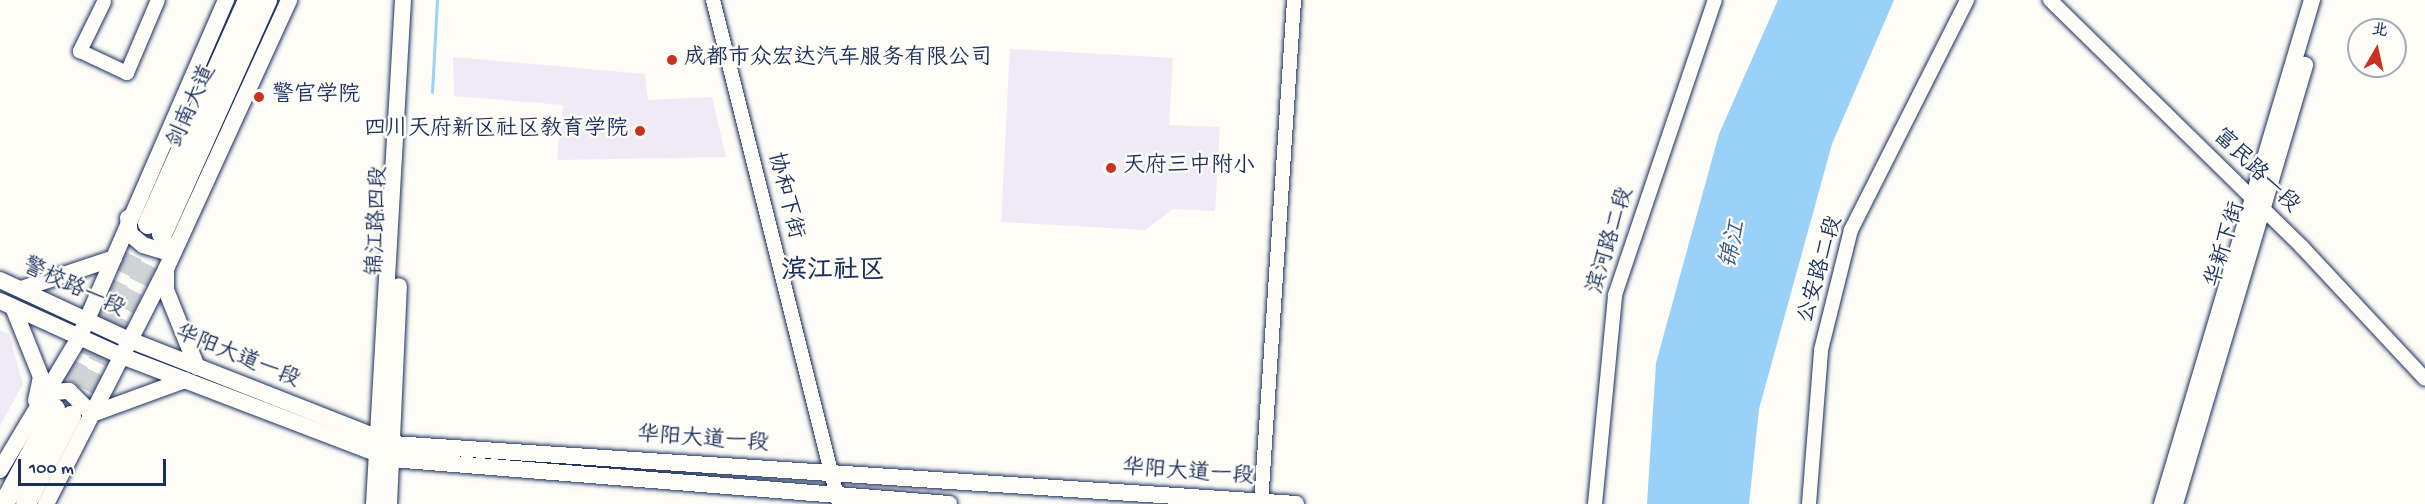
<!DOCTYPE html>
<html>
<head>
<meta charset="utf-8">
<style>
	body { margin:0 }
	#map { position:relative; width:2425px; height:504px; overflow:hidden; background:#fdfcf7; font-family:"Gochi Hand","LXGW WenKai TC",sans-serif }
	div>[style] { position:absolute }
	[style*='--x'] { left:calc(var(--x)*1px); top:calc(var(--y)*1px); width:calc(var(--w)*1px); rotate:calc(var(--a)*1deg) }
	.built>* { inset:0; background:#eeebf6 }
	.water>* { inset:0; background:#99d1f8 }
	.stream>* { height:3px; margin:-1.5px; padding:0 1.5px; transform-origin:1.5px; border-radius:1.5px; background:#99d1f8 }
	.highway-tunnel>* { height:20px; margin-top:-10px; transform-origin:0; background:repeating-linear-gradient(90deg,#d0d3d8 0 20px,transparent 0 30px) }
	.roads { filter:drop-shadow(0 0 2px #1b2f5e) drop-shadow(0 0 2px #1b2f5e) }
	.minor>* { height:14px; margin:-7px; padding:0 7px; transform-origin:7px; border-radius:7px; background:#fdfcf7 }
	.major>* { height:16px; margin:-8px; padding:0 8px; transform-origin:8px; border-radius:8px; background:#fdfcf7 }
	.highway>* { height:20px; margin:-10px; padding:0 10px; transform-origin:10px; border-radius:10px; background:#fdfcf7 }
	.dots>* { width:16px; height:16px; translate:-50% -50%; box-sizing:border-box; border:3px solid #fdfcf7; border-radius:50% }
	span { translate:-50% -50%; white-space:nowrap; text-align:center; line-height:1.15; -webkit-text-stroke:5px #fdfcf7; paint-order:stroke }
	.poi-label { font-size:22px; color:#1b2f5e }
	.left { translate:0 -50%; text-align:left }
	.right { translate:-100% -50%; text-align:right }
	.street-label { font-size:22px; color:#1b2f5e }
	.water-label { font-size:24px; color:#3a5884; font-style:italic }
	.quarter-label { font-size:26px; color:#1b2f5e; font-weight:700 }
	.north { position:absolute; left:2347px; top:18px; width:60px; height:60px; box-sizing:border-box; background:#fdfcf7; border:2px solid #a3aaba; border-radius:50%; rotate:9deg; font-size:16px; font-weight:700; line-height:24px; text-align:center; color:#1b2f5e }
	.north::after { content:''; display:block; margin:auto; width:21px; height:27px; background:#c8321e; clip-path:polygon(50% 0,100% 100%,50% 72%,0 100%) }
	.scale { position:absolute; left:18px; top:459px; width:148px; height:27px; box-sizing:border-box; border:3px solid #1b2f5e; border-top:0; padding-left:8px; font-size:18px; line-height:21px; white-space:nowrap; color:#1b2f5e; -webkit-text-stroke:4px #fdfcf7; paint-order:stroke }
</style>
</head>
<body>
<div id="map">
	<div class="built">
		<div style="clip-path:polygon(1010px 49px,1173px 58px,1169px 125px,1220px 127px,1215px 211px,1173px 209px,1145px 230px,1001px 222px)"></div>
		<div style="clip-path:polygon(453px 57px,645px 74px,648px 100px,712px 97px,726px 157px,557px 160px,563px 105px,454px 96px)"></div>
		<div style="clip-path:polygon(0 330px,9px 334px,23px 384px,0 426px)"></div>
	</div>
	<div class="water">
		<div style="clip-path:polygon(1778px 0,1894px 0,1832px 144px,1759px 409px,1749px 504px,1647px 504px,1656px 363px,1719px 134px)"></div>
	</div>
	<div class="stream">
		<div style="--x:432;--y:92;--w:92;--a:-86.9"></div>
	</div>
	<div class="highway-tunnel">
		<div style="--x:56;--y:407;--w:202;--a:-63.2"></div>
		<div style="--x:71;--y:416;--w:203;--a:-63.4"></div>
	</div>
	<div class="roads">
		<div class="minor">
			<div style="--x:713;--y:0;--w:520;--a:75.96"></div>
			<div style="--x:2050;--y:0;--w:353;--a:44.4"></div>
			<div style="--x:2302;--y:247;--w:180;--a:47"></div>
			<div style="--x:104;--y:2;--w:55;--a:116.1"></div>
			<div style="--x:80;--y:51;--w:52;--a:25.1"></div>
			<div style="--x:127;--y:73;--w:79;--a:-67"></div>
			<div style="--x:1261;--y:504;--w:505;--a:-86.25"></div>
			<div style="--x:1595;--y:504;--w:210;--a:-84.5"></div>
			<div style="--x:1615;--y:295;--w:311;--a:-71.3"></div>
			<div style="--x:1809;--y:504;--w:154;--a:-85.5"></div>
			<div style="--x:1821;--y:350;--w:124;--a:-76"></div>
			<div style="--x:1851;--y:230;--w:258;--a:-63.2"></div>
		</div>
		<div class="major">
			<div style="--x:128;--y:218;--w:16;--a:83"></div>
			<div style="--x:130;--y:234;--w:17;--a:40"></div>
			<div style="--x:143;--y:245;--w:21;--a:17"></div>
			<div style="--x:163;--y:251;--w:13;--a:-27"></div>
			<div style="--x:166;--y:272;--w:18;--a:90"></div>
			<div style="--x:166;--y:290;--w:83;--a:68.1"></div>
			<div style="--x:0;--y:280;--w:140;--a:24.9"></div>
			<div style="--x:127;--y:339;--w:286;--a:21.5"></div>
			<div style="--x:393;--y:444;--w:905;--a:3.8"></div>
			<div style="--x:21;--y:289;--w:98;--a:-18.4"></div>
			<div style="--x:0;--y:301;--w:131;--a:24.4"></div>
			<div style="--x:119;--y:355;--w:292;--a:20.9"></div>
			<div style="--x:392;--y:459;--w:559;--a:4.62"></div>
			<div style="--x:13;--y:307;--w:75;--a:68.2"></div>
			<div style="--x:41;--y:377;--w:24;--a:102"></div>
			<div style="--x:44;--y:393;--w:25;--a:-5"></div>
			<div style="--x:69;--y:391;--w:33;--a:45"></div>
			<div style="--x:92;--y:414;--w:99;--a:-20.1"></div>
			<div style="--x:0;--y:470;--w:154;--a:-59.1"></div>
			<div style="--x:79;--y:338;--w:369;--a:-66.5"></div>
			<div style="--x:46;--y:504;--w:264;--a:-62.9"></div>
			<div style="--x:166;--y:269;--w:296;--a:-65.4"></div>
			<div style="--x:374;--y:504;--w:505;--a:-86.71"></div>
			<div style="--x:389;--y:504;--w:218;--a:-87.4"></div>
			<div style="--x:2162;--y:504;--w:526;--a:-73.43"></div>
			<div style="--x:2175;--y:504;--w:458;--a:-73.5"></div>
		</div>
		<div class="highway">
			<div style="--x:148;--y:224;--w:245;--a:-65.9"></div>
			<div style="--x:162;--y:234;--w:256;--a:-65.8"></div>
			<div style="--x:4;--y:504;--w:108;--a:-61.8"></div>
			<div style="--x:26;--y:504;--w:99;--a:-62.9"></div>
		</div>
	</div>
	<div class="dots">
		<div style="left:672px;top:60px;background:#c8321e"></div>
		<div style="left:259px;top:97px;background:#c8321e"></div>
		<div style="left:640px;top:131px;background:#c8321e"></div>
		<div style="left:1111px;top:168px;background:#c8321e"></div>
	</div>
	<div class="poi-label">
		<span class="left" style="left:684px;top:60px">成都市众宏达汽车服务有限公司</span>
		<span class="left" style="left:272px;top:97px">警官学院</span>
		<span class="right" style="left:628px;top:131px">四川天府新区社区教育学院</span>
		<span class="left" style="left:1123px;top:168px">天府三中附小</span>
	</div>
	<div class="street-label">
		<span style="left:193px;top:107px;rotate:-66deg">剑南大道</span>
		<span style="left:2255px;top:172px;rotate:44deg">富民路一段</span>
		<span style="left:784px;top:196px;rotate:76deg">协和下街</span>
		<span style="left:379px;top:221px;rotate:-88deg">锦江路四段</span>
		<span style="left:1612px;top:241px;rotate:-73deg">滨河路二段</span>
		<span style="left:2227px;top:245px;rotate:-73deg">华新下街</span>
		<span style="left:1822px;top:270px;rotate:-74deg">公安路二段</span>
		<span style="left:73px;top:289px;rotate:25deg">警校路一段</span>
		<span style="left:237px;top:358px;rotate:22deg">华阳大道一段</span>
		<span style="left:703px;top:441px;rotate:4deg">华阳大道一段</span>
		<span style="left:1188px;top:474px;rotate:4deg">华阳大道一段</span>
	</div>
	<div class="water-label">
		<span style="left:1735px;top:245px;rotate:-78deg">锦江</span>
	</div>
	<div class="quarter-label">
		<span style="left:833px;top:273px">滨江社区</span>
	</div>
	<div class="north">北</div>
	<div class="scale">100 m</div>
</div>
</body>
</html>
